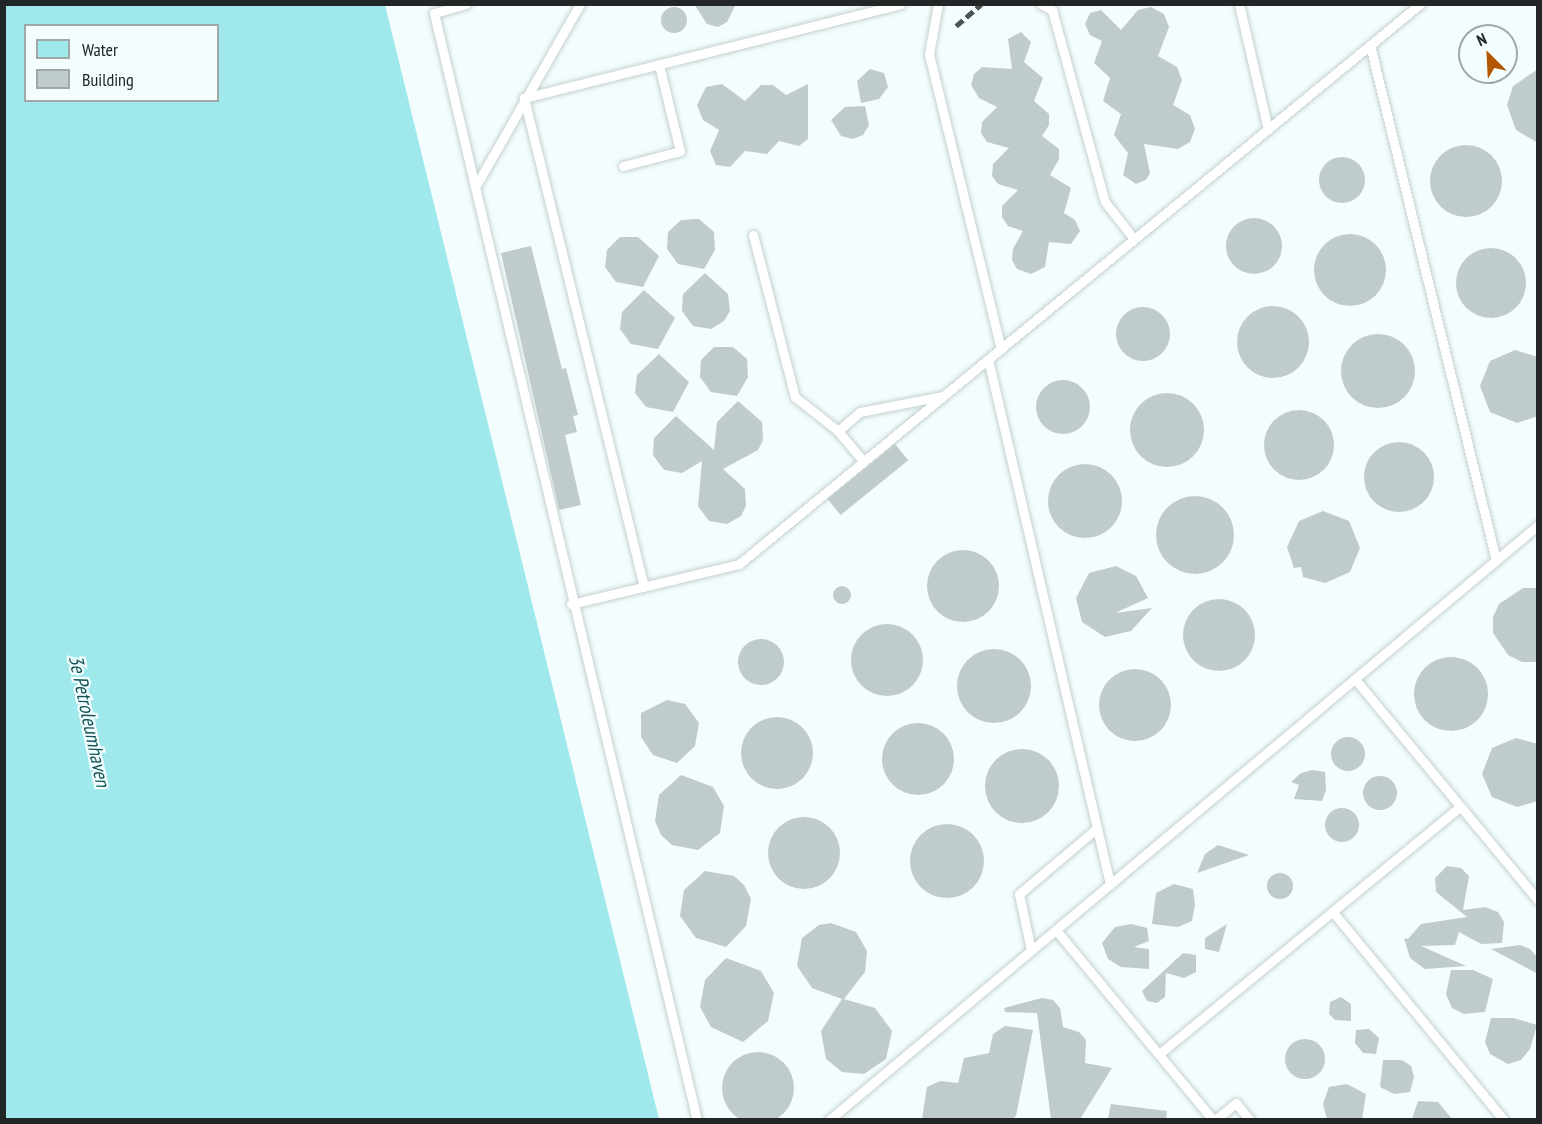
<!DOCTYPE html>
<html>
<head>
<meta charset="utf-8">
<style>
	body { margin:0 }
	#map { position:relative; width:1542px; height:1124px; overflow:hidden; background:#f3fdfe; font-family:"PT Sans Narrow",sans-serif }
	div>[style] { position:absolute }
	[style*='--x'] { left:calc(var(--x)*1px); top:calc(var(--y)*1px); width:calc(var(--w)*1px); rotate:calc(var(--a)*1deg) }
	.water>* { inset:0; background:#9fe9ec }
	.building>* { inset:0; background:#c0cbcb; transform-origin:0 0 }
	.round { border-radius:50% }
	.roads { filter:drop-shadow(0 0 2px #c5d0d0) drop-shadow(0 0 2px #c5d0d0) }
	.service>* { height:9px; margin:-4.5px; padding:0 4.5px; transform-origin:4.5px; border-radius:4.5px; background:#fff }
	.rail>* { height:4.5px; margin-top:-2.25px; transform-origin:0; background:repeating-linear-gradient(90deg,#4f5354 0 9px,transparent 0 13.5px) }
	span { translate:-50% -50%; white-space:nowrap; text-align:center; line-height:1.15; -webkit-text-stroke:4.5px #f3fdfe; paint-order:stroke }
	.water-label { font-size:20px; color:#135456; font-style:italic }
	.frame { position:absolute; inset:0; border:6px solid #232627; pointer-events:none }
	.legend { position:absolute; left:24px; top:24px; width:195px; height:78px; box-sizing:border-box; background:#f3fdfe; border:2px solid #a0a7a8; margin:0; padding:8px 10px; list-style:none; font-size:18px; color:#232627 }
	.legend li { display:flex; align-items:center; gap:12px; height:30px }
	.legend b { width:30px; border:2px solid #a0a7a8 }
	.north { position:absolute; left:1458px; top:24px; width:60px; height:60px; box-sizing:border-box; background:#f3fdfe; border:2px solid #a0a7a8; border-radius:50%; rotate:336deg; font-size:16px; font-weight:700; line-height:24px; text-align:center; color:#232627 }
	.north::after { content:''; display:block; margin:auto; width:21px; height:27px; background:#b35600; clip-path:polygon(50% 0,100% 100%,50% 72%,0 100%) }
</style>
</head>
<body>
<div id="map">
	<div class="water">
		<div style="clip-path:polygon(evenodd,5px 4px,385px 5px,659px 1119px,5px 1119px,5px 4px,26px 26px,218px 26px,218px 100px,26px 100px,26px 26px)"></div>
	</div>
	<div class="building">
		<div style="clip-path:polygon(694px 4px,736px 4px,727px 22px,718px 27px,707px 24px)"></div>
		<div style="clip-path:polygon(1151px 7px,1164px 14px,1169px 27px,1158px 56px,1177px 67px,1182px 80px,1173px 105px,1190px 115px,1195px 129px,1190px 142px,1178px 149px,1144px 144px,1150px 173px,1146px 180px,1136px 184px,1123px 175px,1128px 153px,1114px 135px,1121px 114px,1103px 101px,1110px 78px,1094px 63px,1102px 41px,1090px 35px,1085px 24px,1090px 13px,1101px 10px,1121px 30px,1138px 10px)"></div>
		<div class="round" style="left:661px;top:7px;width:26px;height:26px"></div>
		<div style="clip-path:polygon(1021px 32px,1031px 42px,1024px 62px,1043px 78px,1034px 101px,1049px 114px,1049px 125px,1042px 136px,1059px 149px,1059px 159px,1050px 175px,1071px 188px,1064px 213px,1075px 220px,1080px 231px,1071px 244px,1049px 242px,1045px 267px,1031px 274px,1017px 269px,1012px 260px,1013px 249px,1023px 231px,1008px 226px,1002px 217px,1002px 206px,1018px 190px,998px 184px,992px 176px,993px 164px,1009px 148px,987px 142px,981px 133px,982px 122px,997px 107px,979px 98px,971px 85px,974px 74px,982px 67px,1012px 69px,1008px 39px)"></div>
		<div style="clip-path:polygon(870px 69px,884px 73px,888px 87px,879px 99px,861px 103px,857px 81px)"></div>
		<div style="clip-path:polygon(1538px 69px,1538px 143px,1516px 130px,1507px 105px,1513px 86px)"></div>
		<div style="clip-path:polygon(722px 84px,745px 101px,761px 85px,773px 85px,786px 95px,808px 84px,808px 139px,799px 146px,779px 141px,767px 154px,745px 151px,730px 167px,716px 165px,710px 151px,719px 130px,703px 120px,697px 105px,706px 87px)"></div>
		<div style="clip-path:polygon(865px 106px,869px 125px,863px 135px,853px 139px,841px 136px,831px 120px,845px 107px)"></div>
		<div class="round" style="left:1430px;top:145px;width:72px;height:72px"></div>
		<div class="round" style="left:1319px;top:157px;width:46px;height:46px"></div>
		<div class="round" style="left:1226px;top:218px;width:56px;height:56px"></div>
		<div style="clip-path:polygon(699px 219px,714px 232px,715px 250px,704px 269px,678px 264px,667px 249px,668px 232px,681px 220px)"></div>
		<div class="round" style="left:1314px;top:234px;width:72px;height:72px"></div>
		<div style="clip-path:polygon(620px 237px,638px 237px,659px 256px,643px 287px,616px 282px,605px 267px,607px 250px)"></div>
		<div style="clip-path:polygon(531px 246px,562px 369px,566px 368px,578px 415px,573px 416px,577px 432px,565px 435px,581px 505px,559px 510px,501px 253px)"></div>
		<div class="round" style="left:1456px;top:248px;width:70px;height:70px"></div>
		<div style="clip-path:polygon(705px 273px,728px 294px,730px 311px,724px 321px,711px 329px,693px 326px,682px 311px,683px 294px)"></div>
		<div style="clip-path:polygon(644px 290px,675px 318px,658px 349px,631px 344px,620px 329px,622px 312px)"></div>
		<div class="round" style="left:1237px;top:306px;width:72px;height:72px"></div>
		<div class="round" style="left:1116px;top:307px;width:54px;height:54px"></div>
		<div class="round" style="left:1341px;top:334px;width:74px;height:74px"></div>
		<div style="clip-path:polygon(714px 347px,733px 347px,747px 359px,748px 377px,737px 396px,711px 392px,700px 377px,701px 360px)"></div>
		<div style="clip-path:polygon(1515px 350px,1538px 357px,1538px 416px,1517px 423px,1490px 412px,1480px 386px,1490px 361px)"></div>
		<div style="clip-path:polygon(659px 354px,689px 382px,673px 412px,646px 407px,635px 393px,637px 375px)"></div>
		<div class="round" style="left:1036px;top:380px;width:54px;height:54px"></div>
		<div class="round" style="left:1130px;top:393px;width:74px;height:74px"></div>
		<div style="clip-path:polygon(738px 401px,762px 422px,763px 440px,758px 450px,723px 469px,745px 489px,746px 506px,741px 516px,727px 524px,709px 521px,698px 506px,702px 461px,682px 473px,664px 470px,653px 455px,654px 438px,676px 416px,714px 450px,717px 422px)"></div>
		<div class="round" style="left:1264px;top:410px;width:70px;height:70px"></div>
		<div class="round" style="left:1364px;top:442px;width:70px;height:70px"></div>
		<div style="left:895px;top:444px;width:21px;height:87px;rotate:51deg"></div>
		<div class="round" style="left:1048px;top:464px;width:74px;height:74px"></div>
		<div class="round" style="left:1156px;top:496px;width:78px;height:78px"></div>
		<div style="clip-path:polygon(1323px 511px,1349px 521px,1360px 548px,1350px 572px,1325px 583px,1303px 577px,1301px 567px,1294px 568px,1287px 547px,1299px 521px)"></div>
		<div class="round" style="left:927px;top:550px;width:72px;height:72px"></div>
		<div style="clip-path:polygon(1116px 566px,1136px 576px,1148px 598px,1115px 613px,1152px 608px,1131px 631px,1105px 637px,1082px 622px,1076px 598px,1089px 573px)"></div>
		<div class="round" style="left:833px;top:586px;width:18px;height:18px"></div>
		<div style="clip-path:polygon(1523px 588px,1538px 588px,1538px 662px,1522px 662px,1508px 655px,1493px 633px,1493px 617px,1499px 604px)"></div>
		<div class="round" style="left:1183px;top:599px;width:72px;height:72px"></div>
		<div class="round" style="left:851px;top:624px;width:72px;height:72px"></div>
		<div class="round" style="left:738px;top:639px;width:46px;height:46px"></div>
		<div class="round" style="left:957px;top:649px;width:74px;height:74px"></div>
		<div class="round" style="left:1414px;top:657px;width:74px;height:74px"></div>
		<div class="round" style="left:1099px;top:669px;width:72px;height:72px"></div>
		<div style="clip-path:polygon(667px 700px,685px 704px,699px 723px,695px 746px,677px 763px,653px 755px,641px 737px,641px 713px)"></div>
		<div class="round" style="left:741px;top:717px;width:72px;height:72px"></div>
		<div class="round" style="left:882px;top:723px;width:72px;height:72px"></div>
		<div class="round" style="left:1331px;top:737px;width:34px;height:34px"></div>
		<div style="clip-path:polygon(1516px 738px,1538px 744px,1538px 801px,1517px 807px,1492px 797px,1482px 774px,1492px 748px)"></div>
		<div class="round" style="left:985px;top:749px;width:74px;height:74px"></div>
		<div style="clip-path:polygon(1312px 770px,1325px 772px,1326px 790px,1322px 801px,1294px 799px,1299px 785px,1291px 782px,1301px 773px)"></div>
		<div style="clip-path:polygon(681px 775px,713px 787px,724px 806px,720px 833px,698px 850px,672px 845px,661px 835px,655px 821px,659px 795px)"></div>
		<div class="round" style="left:1363px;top:776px;width:34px;height:34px"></div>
		<div class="round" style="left:1325px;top:808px;width:34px;height:34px"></div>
		<div class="round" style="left:768px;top:817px;width:72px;height:72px"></div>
		<div class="round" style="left:910px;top:824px;width:74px;height:74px"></div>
		<div style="clip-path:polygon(1218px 845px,1249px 855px,1197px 873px,1205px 854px)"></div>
		<div style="clip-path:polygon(1447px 866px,1461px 868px,1469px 876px,1463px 910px,1485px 907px,1498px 912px,1504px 922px,1502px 943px,1481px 944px,1459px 932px,1455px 945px,1421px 946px,1466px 966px,1425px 969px,1410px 958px,1404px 938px,1408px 939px,1421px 924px,1467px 917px,1436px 892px,1435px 878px)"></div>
		<div style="clip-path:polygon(705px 871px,734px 876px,744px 885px,751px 899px,746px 926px,726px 947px,696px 938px,680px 916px,684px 890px)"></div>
		<div class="round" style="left:1267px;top:873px;width:26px;height:26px"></div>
		<div style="clip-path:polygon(1174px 884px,1193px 889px,1195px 905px,1192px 921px,1178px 927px,1152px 924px,1156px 893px)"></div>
		<div style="clip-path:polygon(831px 923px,856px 932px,867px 951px,865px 972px,844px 999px,875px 1008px,892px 1031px,886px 1059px,864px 1074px,842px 1072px,826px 1059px,821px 1031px,842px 999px,812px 988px,797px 966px,802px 938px,819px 925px)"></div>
		<div style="clip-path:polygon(1131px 924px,1147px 928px,1149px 941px,1134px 947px,1149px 949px,1149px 969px,1121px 967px,1108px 959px,1102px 943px,1115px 927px)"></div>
		<div style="clip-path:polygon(1227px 924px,1219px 952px,1205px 949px,1205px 938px)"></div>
		<div style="clip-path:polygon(1520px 945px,1530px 949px,1538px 958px,1538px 974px,1491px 949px)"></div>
		<div style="clip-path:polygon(1183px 953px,1196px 955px,1196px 972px,1184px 978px,1166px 973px,1165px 997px,1157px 1003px,1147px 1001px,1142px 991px)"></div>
		<div style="clip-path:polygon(726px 958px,761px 971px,774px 993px,768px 1021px,743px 1042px,711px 1027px,700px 1007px,705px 980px)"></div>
		<div style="clip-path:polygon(1451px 970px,1473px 970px,1493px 979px,1485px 1012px,1464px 1014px,1452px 1008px,1446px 994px)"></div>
		<div style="clip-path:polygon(1341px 997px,1351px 1004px,1351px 1021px,1335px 1020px,1329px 1014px,1330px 1002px)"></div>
		<div style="clip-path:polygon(1042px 998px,1053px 1000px,1060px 1008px,1063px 1027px,1079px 1032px,1086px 1040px,1085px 1063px,1112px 1068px,1080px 1119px,1051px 1119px,1037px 1013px,1005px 1012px,1004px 1008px)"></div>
		<div style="clip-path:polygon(1491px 1018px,1514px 1018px,1537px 1025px,1530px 1049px,1521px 1060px,1508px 1064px,1490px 1054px,1485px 1042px)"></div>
		<div style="clip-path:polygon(1005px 1026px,1033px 1030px,1016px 1116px,1012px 1119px,922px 1119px,927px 1087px,940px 1081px,958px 1083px,964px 1058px,989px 1053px,993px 1034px)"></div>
		<div style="clip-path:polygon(1369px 1029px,1379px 1038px,1376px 1054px,1363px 1053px,1355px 1043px,1356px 1030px)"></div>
		<div class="round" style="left:1285px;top:1039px;width:40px;height:40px"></div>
		<div class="round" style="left:722px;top:1052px;width:72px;height:72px"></div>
		<div style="clip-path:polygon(1383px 1060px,1402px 1060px,1411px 1066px,1414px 1077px,1410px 1092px,1394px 1094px,1380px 1087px)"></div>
		<div style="clip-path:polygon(1347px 1084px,1366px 1094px,1362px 1119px,1327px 1119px,1323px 1104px,1329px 1087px)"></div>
		<div style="clip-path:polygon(1418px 1101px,1438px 1102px,1452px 1119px,1412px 1119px)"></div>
		<div style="clip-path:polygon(1111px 1104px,1167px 1111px,1166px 1119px,1108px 1119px)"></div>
	</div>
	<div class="roads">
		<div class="service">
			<div style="--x:466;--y:4;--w:33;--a:164"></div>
			<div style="--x:434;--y:13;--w:179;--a:76.7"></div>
			<div style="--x:580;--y:4;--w:211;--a:119.8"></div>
			<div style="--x:475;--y:187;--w:959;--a:76.62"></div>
			<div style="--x:938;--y:4;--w:51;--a:100.2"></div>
			<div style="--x:929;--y:54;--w:304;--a:76.3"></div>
			<div style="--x:1041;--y:4;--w:13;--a:29"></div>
			<div style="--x:1052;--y:10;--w:199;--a:74.6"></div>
			<div style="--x:1105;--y:202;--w:47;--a:51.9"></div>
			<div style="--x:1239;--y:4;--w:129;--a:77"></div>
			<div style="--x:1370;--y:45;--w:530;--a:76.25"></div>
			<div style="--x:623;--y:166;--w:59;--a:-14.7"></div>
			<div style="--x:680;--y:151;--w:89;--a:-103.7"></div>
			<div style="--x:753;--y:235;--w:167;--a:75.5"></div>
			<div style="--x:795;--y:397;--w:55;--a:38.3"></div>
			<div style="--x:838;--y:431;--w:40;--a:50"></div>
			<div style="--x:988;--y:359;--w:539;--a:76.92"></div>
			<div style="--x:838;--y:431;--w:29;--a:-41"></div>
			<div style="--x:860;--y:412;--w:84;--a:-11"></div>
			<div style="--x:644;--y:587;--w:504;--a:-103.79"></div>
			<div style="--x:524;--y:98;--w:388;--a:-14"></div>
			<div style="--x:571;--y:604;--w:173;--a:-13.4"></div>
			<div style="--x:739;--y:564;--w:882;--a:-39.43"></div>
			<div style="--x:1355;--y:679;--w:287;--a:50.4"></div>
			<div style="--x:1333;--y:912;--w:269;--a:50.6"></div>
			<div style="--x:1056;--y:930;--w:246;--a:50.4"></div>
			<div style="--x:1031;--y:950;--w:57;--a:-102.1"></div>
			<div style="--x:1019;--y:894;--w:102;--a:-40.2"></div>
			<div style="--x:1159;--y:1054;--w:389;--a:-39.4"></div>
			<div style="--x:829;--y:1120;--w:926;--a:-40"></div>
			<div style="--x:1215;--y:1120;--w:27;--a:-39"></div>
			<div style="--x:1236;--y:1103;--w:22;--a:51"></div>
		</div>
	</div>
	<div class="rail">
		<div style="--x:956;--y:26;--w:33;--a:-41"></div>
	</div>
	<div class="water-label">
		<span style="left:89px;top:721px;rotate:78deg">3e Petroleumhaven</span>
	</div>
	<div class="frame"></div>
	<ul class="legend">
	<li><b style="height:16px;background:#9fe9ec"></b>Water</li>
	<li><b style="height:16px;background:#c0cbcb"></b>Building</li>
	</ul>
	<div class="north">N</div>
</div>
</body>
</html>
